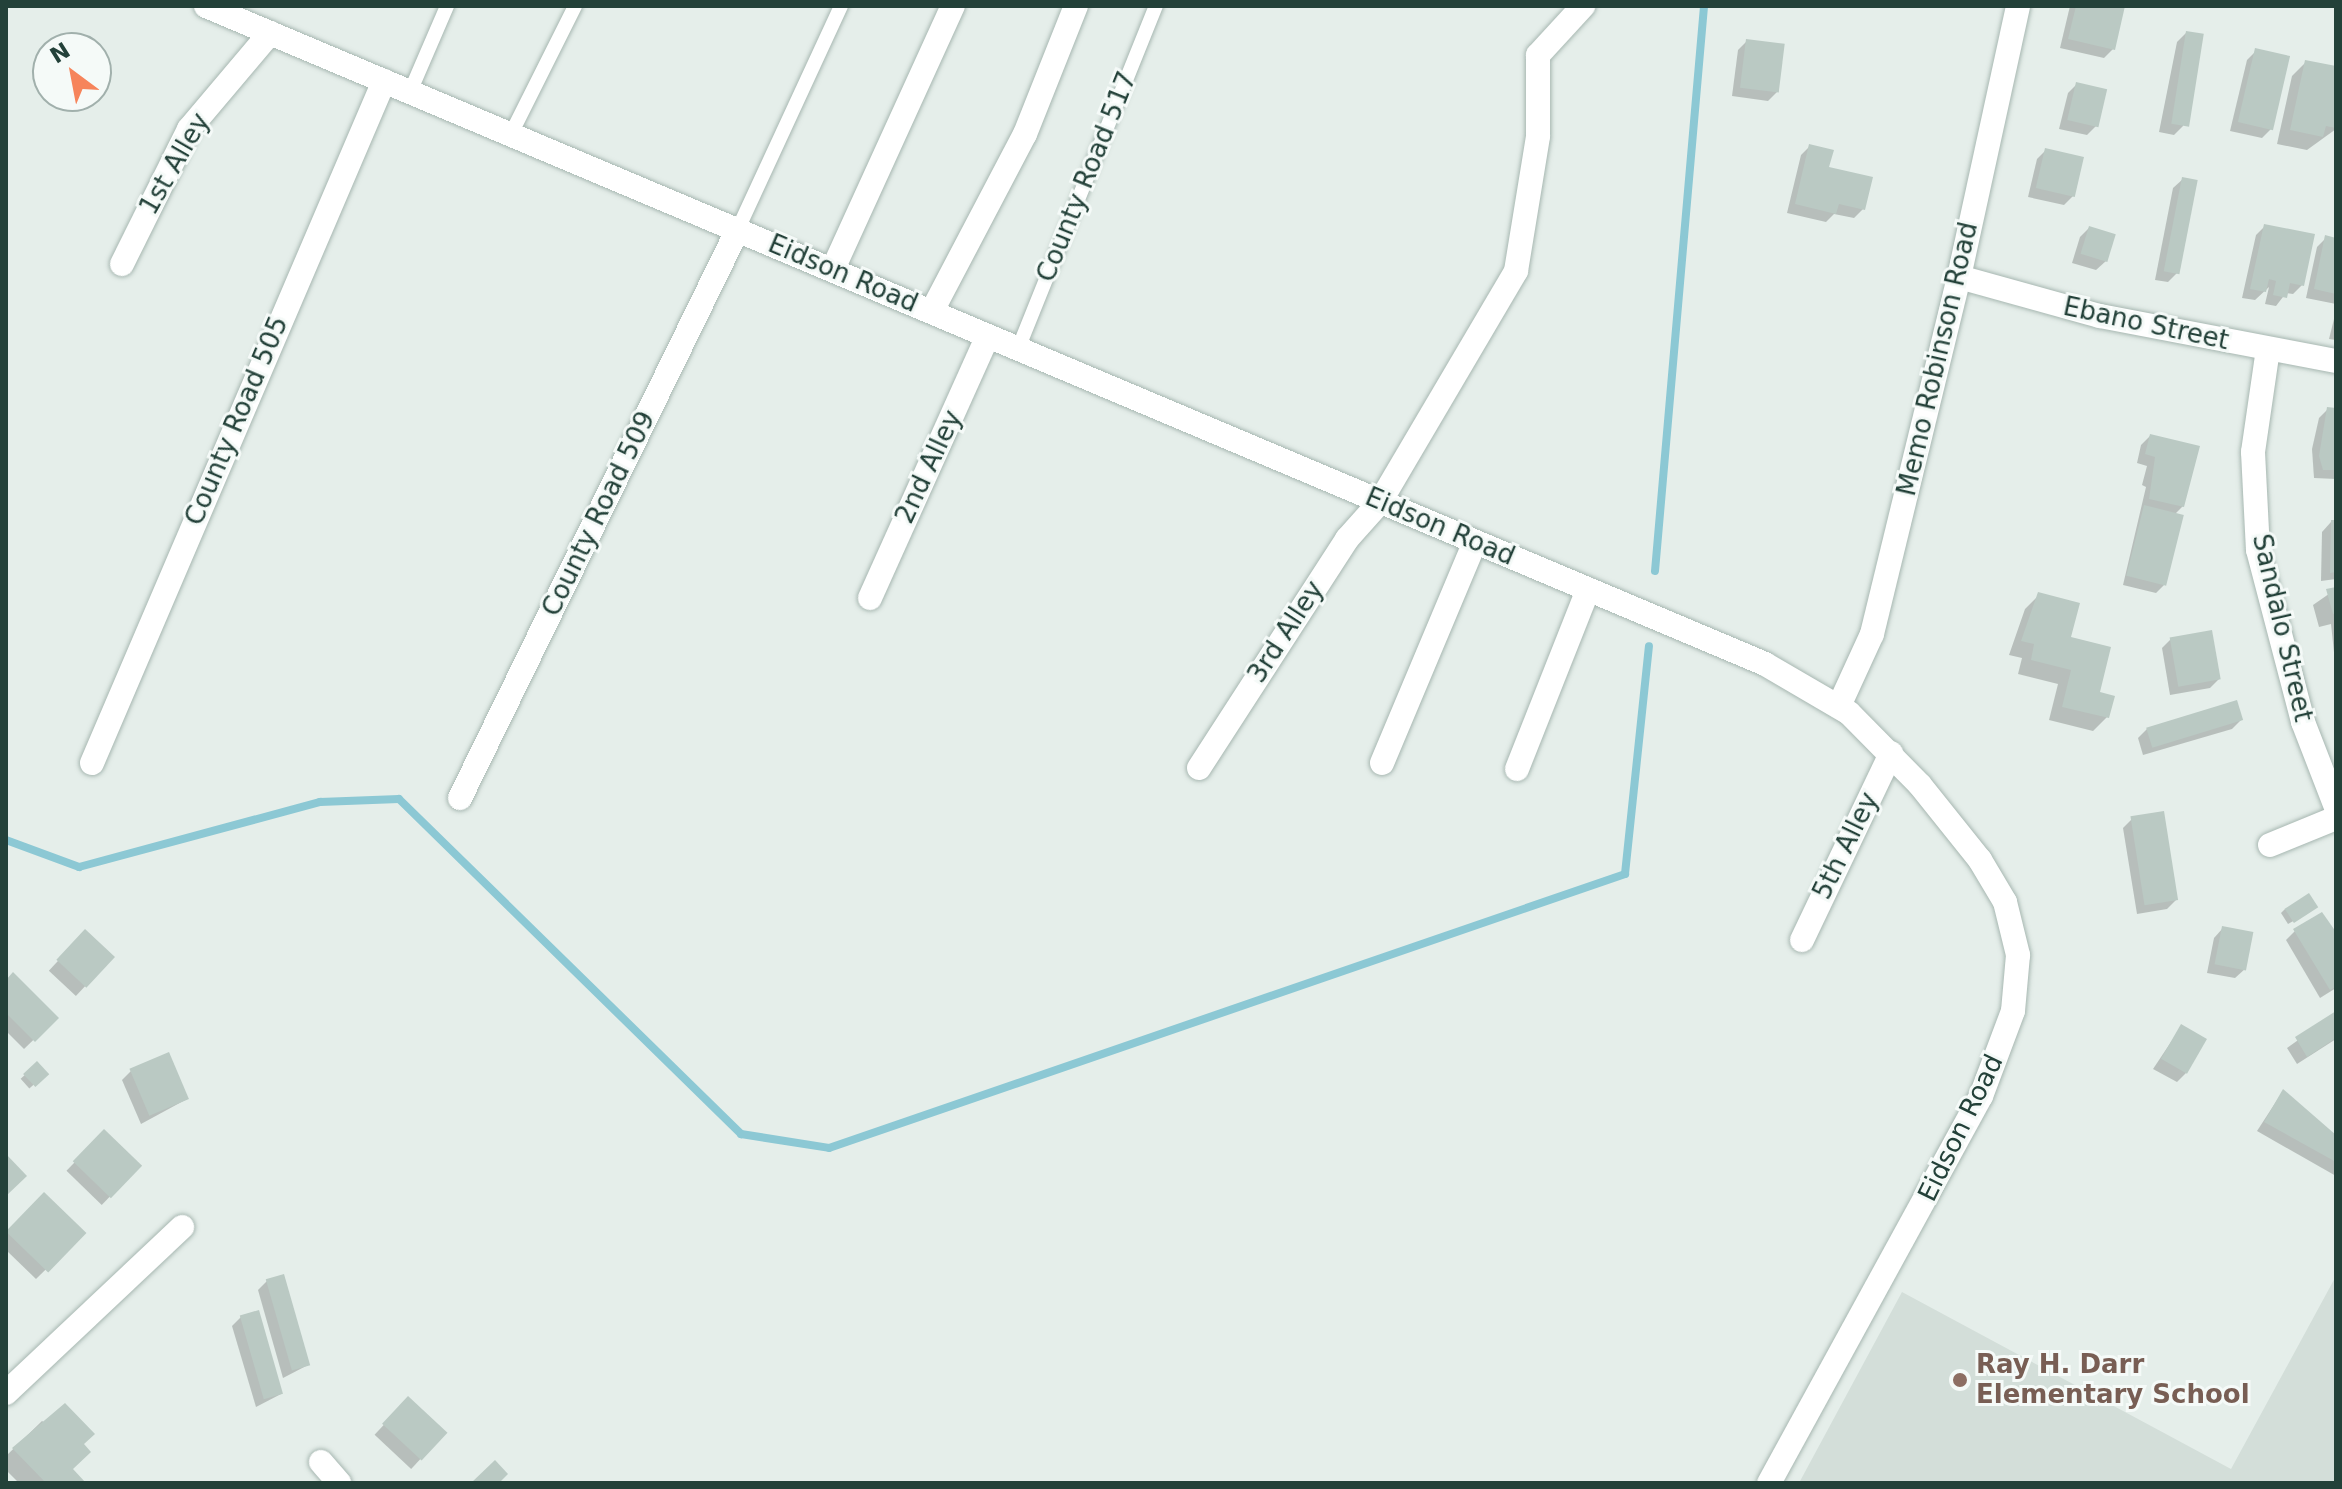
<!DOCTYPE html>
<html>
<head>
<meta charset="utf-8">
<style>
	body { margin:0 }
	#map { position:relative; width:2342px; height:1489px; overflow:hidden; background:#e5eeea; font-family:"DejaVu Sans",sans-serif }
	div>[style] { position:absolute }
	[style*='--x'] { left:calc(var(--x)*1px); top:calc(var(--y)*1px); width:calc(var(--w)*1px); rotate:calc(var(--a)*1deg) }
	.built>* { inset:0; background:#d3ded9 }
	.shadow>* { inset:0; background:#0003; transform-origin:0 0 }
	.stream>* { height:8px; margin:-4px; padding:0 4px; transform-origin:4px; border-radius:4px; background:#8cc8d4 }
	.building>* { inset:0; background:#bac9c3; transform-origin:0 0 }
	.roads { filter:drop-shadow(0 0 2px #a7b7b1) drop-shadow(0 0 2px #a7b7b1) }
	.service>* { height:14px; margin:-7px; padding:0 7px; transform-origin:7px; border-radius:7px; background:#fff }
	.minor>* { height:24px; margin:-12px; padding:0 12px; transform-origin:12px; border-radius:12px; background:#fff }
	.tertiary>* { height:24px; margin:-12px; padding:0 12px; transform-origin:12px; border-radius:12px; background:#fff }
	.dots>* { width:22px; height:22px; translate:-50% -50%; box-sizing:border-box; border:4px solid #f5faf8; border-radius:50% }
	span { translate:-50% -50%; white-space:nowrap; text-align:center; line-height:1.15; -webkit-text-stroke:6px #f5faf8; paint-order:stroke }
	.street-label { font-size:26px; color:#234139 }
	.education-label { font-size:26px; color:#785e54; font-weight:700 }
	.left { translate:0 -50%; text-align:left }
	.frame { position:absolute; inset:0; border:8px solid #234139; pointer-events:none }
	.north { position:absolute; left:32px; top:32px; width:80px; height:80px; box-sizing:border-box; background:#f5faf8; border:2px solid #a1b0ac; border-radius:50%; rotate:328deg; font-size:22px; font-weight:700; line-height:32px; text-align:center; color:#234139 }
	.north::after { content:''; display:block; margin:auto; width:28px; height:36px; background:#f6845b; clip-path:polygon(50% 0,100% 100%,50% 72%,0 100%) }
</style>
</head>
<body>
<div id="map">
	<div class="built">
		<div style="clip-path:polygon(2336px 1276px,2336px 1483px,1799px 1483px,1902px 1292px,2231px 1469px)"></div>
	</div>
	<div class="shadow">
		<div style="clip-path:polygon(2070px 6px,2123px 6px,2113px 49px,2104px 58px,2060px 48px)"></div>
		<div style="clip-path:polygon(2186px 33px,2183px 126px,2174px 135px,2159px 132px,2177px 42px)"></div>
		<div style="clip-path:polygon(1747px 41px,1777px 92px,1768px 101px,1732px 96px,1738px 50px)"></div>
		<div style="clip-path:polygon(2256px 51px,2271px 129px,2262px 138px,2230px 131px,2247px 60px)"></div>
		<div style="clip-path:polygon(2306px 62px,2336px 68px,2336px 129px,2307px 150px,2277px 144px,2292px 76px)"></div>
		<div style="clip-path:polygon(2077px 84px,2096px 126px,2087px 135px,2059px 129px,2068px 93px)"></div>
		<div style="clip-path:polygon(1810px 146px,1863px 209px,1854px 218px,1834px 214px,1826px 222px,1787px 213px,1801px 155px)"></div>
		<div style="clip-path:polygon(2046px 150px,2073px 196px,2064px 205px,2028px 197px,2037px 159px)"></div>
		<div style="clip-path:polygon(2183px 179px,2177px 273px,2168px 282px,2155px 280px,2173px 188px)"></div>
		<div style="clip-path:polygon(2265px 226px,2302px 285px,2293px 294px,2286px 293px,2276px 306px,2265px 304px,2269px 287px,2255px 300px,2242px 298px,2256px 235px)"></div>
		<div style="clip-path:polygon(2089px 228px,2106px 261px,2096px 270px,2072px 263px,2080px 237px)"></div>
		<div style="clip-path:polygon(2326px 238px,2336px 240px,2336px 304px,2306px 298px,2317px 247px)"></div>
		<div style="clip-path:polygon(2336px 311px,2336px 340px,2329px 339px)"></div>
		<div style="clip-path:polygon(2328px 409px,2336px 410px,2336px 479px,2314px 478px,2312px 449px,2319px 418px)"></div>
		<div style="clip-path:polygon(2150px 436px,2183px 506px,2174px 515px,2165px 584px,2156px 593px,2123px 585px,2146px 487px,2142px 485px,2147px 466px,2137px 463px,2141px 445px)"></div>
		<div style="clip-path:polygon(2331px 522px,2336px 522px,2336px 579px,2321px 581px,2322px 532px)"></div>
		<div style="clip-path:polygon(2336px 589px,2336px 662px,2335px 662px,2331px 624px,2319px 627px,2313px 605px)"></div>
		<div style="clip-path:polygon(2039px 595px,2069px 639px,2107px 717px,2093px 731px,2049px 720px,2058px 684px,2018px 674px,2022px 658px,2009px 655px,2025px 609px)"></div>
		<div style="clip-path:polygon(2171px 639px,2219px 679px,2210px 688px,2170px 695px,2162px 648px)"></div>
		<div style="clip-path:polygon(2241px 720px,2232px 729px,2143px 755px,2138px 738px,2147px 729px)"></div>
		<div style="clip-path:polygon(2132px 819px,2176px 900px,2167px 909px,2137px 914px,2123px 828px)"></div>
		<div style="clip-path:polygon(2285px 909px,2311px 911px,2288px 924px,2281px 913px)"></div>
		<div style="clip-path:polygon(2223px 928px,2245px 969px,2235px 978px,2207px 973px,2214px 938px)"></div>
		<div style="clip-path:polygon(2295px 931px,2336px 935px,2336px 988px,2320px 998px,2286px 940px)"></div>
		<div style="left:85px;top:932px;width:37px;height:53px;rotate:43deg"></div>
		<div style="clip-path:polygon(6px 983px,56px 1018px,24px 1049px,6px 1031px)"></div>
		<div style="clip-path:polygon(2336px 1013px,2336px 1039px,2297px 1064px,2287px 1048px)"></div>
		<div style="clip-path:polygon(2181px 1027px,2186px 1073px,2177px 1082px,2153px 1069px)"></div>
		<div style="left:37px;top:1064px;width:13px;height:22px;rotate:48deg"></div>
		<div style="clip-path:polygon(131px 1071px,187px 1099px,141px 1124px,122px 1080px)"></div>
		<div style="clip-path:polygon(2283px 1091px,2336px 1138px,2336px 1176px,2257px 1131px)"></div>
		<div style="left:104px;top:1132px;width:49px;height:54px;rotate:44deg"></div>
		<div style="clip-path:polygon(44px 1194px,83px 1233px,36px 1279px,6px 1250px,6px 1233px)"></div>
		<div style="clip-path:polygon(267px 1281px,308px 1365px,283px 1378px,258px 1290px)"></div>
		<div style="clip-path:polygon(241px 1317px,281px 1394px,256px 1407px,232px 1326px)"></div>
		<div style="left:408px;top:1399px;width:50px;height:49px;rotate:43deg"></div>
		<div style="clip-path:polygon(42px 1421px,81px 1445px,71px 1469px,84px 1483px,19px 1483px,6px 1470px,6px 1456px)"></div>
	</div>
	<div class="stream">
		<div style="--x:1655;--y:571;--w:567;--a:-85.04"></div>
		<div style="--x:6;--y:840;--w:78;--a:20.3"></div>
		<div style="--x:79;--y:867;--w:250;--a:-15.1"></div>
		<div style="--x:320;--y:802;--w:79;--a:-2.2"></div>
		<div style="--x:399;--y:799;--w:479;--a:44.4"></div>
		<div style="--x:741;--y:1134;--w:89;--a:9"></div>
		<div style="--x:829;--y:1148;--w:842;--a:-18.99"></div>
		<div style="--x:1625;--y:874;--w:229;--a:-84"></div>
	</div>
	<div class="building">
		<div style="clip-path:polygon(2076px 6px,2125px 6px,2115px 50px,2068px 39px)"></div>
		<div style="left:2186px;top:31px;width:18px;height:94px;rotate:9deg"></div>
		<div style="left:1746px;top:39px;width:39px;height:49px;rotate:7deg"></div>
		<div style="left:2255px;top:48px;width:36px;height:76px;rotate:13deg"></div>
		<div style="clip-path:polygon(2305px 60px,2336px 66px,2336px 128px,2326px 126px,2323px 137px,2290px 130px)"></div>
		<div style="left:2076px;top:82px;width:32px;height:39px;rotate:13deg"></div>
		<div style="clip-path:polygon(1809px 144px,1834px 150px,1829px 167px,1873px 177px,1865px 210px,1839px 204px,1836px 214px,1795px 204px)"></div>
		<div style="left:2045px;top:148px;width:40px;height:41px;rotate:13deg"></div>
		<div style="left:2182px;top:177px;width:16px;height:96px;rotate:11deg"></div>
		<div style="clip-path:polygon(2264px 224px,2315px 234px,2304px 286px,2290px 283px,2287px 298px,2273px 295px,2276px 281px,2269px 279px,2266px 292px,2250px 289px)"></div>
		<div style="left:2089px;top:226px;width:28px;height:29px;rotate:17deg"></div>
		<div style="clip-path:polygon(2325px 235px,2336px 238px,2336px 294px,2314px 289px)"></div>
		<div style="clip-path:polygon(2327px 407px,2336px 408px,2336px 470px,2323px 470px,2319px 456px)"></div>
		<div style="clip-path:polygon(2150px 434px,2200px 446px,2184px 507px,2149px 499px,2155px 457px,2145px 454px)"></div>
		<div style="left:2144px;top:505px;width:41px;height:73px;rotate:14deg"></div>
		<div style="clip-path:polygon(2331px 520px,2336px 520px,2336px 572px,2330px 573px)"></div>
		<div style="clip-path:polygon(2336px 587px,2336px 613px,2333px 614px,2326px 589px)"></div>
		<div style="clip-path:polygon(2038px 592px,2080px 603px,2071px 637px,2111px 647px,2100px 692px,2115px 696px,2109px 718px,2062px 707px,2071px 670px,2031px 660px,2034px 644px,2021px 641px)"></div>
		<div style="left:2212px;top:630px;width:50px;height:43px;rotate:80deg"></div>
		<div style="left:2237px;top:700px;width:21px;height:95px;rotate:73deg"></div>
		<div style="left:2164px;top:811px;width:90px;height:34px;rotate:81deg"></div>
		<div style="left:2309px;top:893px;width:17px;height:29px;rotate:57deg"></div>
		<div style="clip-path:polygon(2322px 912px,2336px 932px,2336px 987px,2330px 990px,2293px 929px)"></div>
		<div style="left:2222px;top:926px;width:32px;height:39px;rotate:11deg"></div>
		<div style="left:85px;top:929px;width:41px;height:42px;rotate:43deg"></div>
		<div style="clip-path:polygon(13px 972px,59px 1018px,35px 1042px,6px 1013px,6px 980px)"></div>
		<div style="clip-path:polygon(2336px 1011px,2336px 1038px,2307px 1057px,2295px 1037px)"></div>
		<div style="left:2181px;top:1024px;width:30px;height:40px;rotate:30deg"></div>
		<div style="left:169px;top:1052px;width:51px;height:43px;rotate:67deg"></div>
		<div style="left:37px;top:1061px;width:18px;height:19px;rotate:47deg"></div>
		<div style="clip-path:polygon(2283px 1089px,2336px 1135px,2336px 1162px,2264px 1122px)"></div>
		<div style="left:104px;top:1129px;width:53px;height:45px;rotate:44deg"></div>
		<div style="clip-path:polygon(6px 1154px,27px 1176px,6px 1196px)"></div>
		<div style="left:44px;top:1192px;width:59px;height:55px;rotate:44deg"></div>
		<div style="left:284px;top:1274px;width:95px;height:19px;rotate:74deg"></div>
		<div style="left:259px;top:1310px;width:87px;height:20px;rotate:74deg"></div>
		<div style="left:408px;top:1396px;width:54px;height:38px;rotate:43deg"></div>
		<div style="clip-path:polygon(65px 1403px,95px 1434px,84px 1444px,91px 1452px,73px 1469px,86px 1483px,46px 1483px,12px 1448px)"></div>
		<div style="clip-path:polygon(495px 1460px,508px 1474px,499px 1483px,471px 1483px)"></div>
	</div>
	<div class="roads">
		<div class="service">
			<div style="--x:410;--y:92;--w:94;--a:-66.7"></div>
			<div style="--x:511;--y:134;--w:143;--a:-63.4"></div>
			<div style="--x:738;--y:229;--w:246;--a:-65.2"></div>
			<div style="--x:1018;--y:349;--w:370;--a:-68.1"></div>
		</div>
		<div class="minor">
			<div style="--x:122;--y:264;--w:151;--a:-63.6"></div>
			<div style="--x:189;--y:129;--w:126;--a:-49.8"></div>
			<div style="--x:833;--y:269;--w:289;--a:-65.5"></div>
			<div style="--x:1959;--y:277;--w:146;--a:15.5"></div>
			<div style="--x:2100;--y:316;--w:240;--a:10.8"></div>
			<div style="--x:932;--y:311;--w:200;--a:-62.3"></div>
			<div style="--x:1025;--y:134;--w:138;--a:-68.3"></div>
			<div style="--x:2268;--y:349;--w:104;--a:98.3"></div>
			<div style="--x:2253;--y:452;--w:98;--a:87.1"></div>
			<div style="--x:2258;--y:550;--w:178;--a:75.3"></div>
			<div style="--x:2303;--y:722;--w:91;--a:68.8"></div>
			<div style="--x:870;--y:598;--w:287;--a:-65.8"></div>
			<div style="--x:92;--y:763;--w:742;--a:-66.82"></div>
			<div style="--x:1382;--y:763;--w:240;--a:-67.2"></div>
			<div style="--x:1199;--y:768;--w:273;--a:-57.1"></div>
			<div style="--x:1347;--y:539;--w:50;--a:-48.3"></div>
			<div style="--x:1380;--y:502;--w:268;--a:-59.5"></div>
			<div style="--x:1516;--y:271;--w:137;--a:-80.7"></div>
			<div style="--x:1538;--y:136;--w:81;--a:-90"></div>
			<div style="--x:1538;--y:55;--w:67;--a:-47.4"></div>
			<div style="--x:1517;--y:769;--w:193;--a:-68.4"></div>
			<div style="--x:460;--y:798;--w:633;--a:-63.96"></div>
			<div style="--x:2270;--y:845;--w:71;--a:-22.2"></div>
			<div style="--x:1802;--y:940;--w:207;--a:-64.5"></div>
			<div style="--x:6;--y:1393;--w:242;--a:-43.3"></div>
			<div style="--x:321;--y:1462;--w:28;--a:49"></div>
		</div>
		<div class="tertiary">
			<div style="--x:206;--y:6;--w:1692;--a:22.88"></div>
			<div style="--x:1765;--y:664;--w:97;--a:30.3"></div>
			<div style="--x:1849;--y:713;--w:101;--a:45.4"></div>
			<div style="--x:1920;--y:785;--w:96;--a:51.3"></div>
			<div style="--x:1980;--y:860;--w:49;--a:59.2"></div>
			<div style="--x:2005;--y:902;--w:55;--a:76.2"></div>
			<div style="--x:2018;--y:955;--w:56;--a:95.1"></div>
			<div style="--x:2013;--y:1011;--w:91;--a:110.6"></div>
			<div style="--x:1981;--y:1096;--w:441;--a:118.7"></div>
			<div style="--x:1839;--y:706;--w:79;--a:-65.4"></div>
			<div style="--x:1872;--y:634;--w:367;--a:-76.3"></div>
			<div style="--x:1959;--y:277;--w:277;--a:-77.7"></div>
		</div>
	</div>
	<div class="dots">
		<div style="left:1960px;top:1380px;background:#8d6e63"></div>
	</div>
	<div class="street-label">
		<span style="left:175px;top:164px;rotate:-60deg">1st Alley</span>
		<span style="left:1087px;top:177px;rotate:-68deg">County Road 517</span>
		<span style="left:843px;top:274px;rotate:23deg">Eidson Road</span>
		<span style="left:2146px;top:324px;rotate:12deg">Ebano Street</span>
		<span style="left:1938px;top:359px;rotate:-77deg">Memo Robinson Road</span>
		<span style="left:237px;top:421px;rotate:-67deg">County Road 505</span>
		<span style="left:929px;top:467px;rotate:-65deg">2nd Alley</span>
		<span style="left:599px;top:514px;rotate:-64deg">County Road 509</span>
		<span style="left:1440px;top:527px;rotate:23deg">Eidson Road</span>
		<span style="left:2282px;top:628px;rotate:77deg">Sandalo Street</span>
		<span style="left:1286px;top:632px;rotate:-57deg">3rd Alley</span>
		<span style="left:1846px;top:846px;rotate:-64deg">5th Alley</span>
		<span style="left:1961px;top:1128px;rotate:-64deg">Eidson Road</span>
	</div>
	<div class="education-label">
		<span class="left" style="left:1976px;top:1380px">Ray H. Darr<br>Elementary School</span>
	</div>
	<div class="frame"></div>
	<div class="north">N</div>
</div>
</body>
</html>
